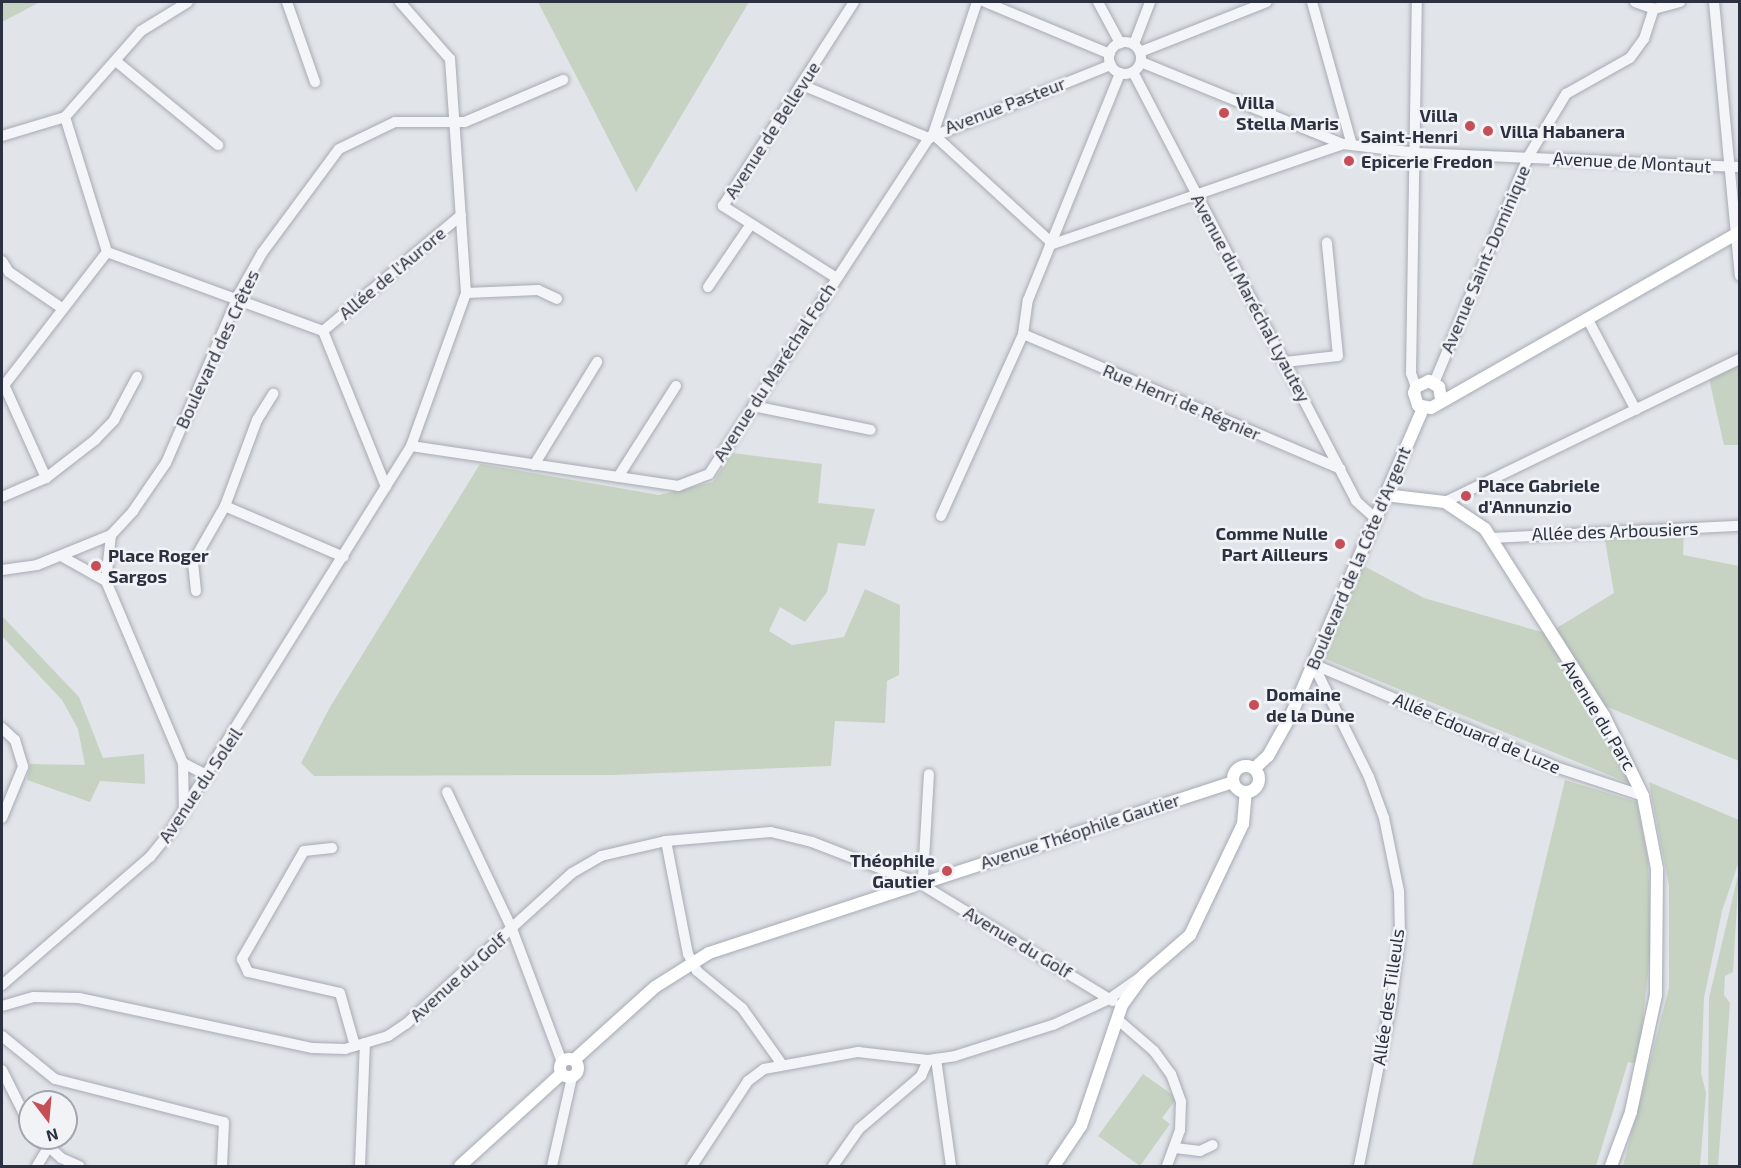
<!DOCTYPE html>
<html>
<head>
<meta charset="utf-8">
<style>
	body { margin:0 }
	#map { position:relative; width:1741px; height:1168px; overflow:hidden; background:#e1e4e9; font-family:"Exo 2",sans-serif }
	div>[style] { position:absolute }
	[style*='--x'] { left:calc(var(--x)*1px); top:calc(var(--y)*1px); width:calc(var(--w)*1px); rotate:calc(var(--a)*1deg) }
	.green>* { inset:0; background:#c6d3c3 }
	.roads { filter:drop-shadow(0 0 2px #a7abb3) drop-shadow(0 0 2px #a7abb3) }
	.minor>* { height:10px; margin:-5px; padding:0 5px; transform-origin:5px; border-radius:5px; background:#f4f5f8 }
	.minor>.ring { margin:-5px; padding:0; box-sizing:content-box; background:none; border:10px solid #f4f5f8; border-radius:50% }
	.major>* { height:12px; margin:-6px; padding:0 6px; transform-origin:6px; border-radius:6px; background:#fff }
	.major>.ring { margin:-6px; padding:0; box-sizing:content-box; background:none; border:12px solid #fff; border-radius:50% }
	.dots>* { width:16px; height:16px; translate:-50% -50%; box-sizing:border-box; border:3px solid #f1f3f7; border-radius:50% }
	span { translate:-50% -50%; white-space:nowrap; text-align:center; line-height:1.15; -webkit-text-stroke:5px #f1f3f7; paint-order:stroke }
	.poi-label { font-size:18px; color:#2b3140; font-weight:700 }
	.left { translate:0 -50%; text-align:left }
	.right { translate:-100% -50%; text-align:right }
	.street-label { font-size:18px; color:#2b3140 }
	.frame { position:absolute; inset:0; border:3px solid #2b3140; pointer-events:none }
	.north { position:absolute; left:18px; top:1090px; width:60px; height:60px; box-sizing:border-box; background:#f1f3f7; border:2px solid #a2a5ae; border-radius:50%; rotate:164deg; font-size:16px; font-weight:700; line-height:24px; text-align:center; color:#2b3140 }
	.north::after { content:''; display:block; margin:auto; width:21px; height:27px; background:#c64e57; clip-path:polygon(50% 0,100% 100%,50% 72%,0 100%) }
</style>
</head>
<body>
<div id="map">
	<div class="green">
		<div style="clip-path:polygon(2px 2px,40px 2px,2px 22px)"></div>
		<div style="clip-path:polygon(538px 2px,749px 2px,636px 192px)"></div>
		<div style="clip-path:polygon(1739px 363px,1739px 445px,1724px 445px,1709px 379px)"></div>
		<div style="clip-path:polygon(732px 453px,822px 464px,818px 503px,875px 509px,865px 546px,838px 543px,827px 592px,805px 622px,780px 607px,769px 631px,792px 645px,844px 637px,865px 589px,900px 605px,899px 675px,887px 681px,885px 723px,835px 721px,831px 766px,614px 775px,314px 776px,301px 763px,330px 707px,480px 464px,659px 495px,713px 482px)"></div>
		<div style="clip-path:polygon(1684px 533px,1683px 555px,1739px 566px,1739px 761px,1598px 703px,1555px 629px,1614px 593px,1605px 540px)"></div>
		<div style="clip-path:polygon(1362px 565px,1424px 598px,1545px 633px,1631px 784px,1323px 658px)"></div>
		<div style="clip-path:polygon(2px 616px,79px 697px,103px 758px,144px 754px,145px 784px,100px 781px,90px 802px,27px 780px,30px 764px,85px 765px,78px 729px,62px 700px,2px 636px)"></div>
		<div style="clip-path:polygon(1565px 780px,1637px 802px,1648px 860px,1651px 946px,1638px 1064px,1628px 1062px,1596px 1166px,1472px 1166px)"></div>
		<div style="clip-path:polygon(1649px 782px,1739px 820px,1739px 861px,1722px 911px,1704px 998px,1701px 1073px,1706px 1093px,1700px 1166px,1623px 1166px,1669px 988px,1669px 886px)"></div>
		<div style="clip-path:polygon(1739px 871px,1733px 972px,1725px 976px,1724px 995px,1730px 1003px,1718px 1166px,1708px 1166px,1709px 998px)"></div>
		<div style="clip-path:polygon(1143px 1074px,1177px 1098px,1162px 1118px,1170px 1124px,1140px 1166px,1098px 1136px)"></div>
	</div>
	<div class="roads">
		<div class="minor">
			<div style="--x:287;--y:2;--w:85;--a:70.7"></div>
			<div style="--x:977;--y:2;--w:139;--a:108.4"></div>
			<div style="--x:933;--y:134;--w:160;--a:42.5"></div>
			<div style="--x:985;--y:2;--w:135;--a:22.6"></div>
			<div style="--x:1098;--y:2;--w:47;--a:61.8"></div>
			<div style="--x:1312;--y:2;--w:148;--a:74.4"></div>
			<div style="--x:1635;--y:2;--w:20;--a:20"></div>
			<div style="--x:1654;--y:9;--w:27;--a:-15"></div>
			<div style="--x:1714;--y:2;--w:275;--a:84.6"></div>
			<div class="ring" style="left:1109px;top:42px;width:22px;height:22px"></div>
			<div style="--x:1134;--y:44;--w:45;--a:-69.1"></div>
			<div style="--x:1140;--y:52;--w:136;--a:-21.5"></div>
			<div style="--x:117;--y:62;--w:131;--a:39.4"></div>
			<div style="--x:1141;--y:62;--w:218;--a:22.1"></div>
			<div style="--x:1343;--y:144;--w:75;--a:6.9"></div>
			<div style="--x:1417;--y:153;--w:323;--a:2.5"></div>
			<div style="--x:1133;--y:72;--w:483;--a:62.5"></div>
			<div style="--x:1356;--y:501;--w:25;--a:42"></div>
			<div style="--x:802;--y:85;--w:138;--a:22.7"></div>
			<div style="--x:929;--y:138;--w:196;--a:-21.9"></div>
			<div style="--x:65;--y:117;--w:141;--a:72.7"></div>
			<div style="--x:107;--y:252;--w:230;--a:20.1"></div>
			<div style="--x:323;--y:331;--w:168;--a:68"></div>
			<div style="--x:2;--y:136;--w:66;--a:-16.8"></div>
			<div style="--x:65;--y:117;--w:115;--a:-48.5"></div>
			<div style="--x:141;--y:31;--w:55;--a:-31.7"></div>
			<div style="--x:1050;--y:245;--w:310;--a:-19"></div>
			<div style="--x:2;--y:261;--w:13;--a:58"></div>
			<div style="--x:9;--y:272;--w:65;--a:34.4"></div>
			<div style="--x:835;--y:277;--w:133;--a:-147.6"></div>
			<div style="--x:723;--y:206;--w:242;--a:-57.3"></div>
			<div style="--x:708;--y:287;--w:76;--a:-55.7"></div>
			<div style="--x:466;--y:293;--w:72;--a:-2.4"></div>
			<div style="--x:538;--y:290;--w:21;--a:25"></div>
			<div style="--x:1587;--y:318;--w:104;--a:62"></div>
			<div style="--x:323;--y:331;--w:180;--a:-40"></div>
			<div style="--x:1023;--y:334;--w:345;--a:23"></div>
			<div style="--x:1285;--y:362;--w:53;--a:-6.5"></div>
			<div style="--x:1338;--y:356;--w:114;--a:-95.6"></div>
			<div style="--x:1434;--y:383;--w:245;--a:-67.4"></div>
			<div style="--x:1528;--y:157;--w:74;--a:-58.9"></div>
			<div style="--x:1566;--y:94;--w:73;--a:-29.4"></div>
			<div style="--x:1630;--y:58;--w:24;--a:-54"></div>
			<div style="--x:1644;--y:39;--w:32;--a:-72"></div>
			<div style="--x:5;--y:387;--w:100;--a:65.7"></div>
			<div style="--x:1416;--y:387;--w:15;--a:-110"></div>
			<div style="--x:1411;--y:373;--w:371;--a:-89.1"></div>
			<div style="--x:2;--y:388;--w:172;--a:-52.3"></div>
			<div style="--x:753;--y:406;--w:120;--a:11.5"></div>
			<div style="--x:411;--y:446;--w:270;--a:8.5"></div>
			<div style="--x:678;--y:486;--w:33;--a:-21"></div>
			<div style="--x:709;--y:474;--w:402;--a:-56.8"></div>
			<div style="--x:534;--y:465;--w:121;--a:-58.5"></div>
			<div style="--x:618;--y:477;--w:108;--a:-57.5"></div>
			<div style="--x:2;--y:497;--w:48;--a:-23.4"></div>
			<div style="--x:46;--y:478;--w:62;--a:-37.8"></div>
			<div style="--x:95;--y:440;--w:28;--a:-46"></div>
			<div style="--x:114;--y:420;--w:49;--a:-61.9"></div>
			<div style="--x:1445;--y:502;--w:328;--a:-25.9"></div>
			<div style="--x:225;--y:506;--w:129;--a:23.2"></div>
			<div style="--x:941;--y:516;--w:200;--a:-65.7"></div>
			<div style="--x:1023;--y:334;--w:34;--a:-82"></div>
			<div style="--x:1028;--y:300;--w:245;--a:-67.9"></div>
			<div style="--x:111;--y:535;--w:46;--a:96.2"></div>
			<div style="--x:106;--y:581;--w:198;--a:67.1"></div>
			<div style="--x:183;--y:763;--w:50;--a:88.9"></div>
			<div style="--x:1491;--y:538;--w:249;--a:-2.8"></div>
			<div style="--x:61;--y:556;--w:51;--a:29.1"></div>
			<div style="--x:2;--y:570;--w:35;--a:-8"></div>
			<div style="--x:37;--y:565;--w:80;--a:-22.1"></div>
			<div style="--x:111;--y:535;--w:33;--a:-47"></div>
			<div style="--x:133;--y:511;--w:58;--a:-55.5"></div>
			<div style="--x:166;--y:463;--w:184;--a:-66.6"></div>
			<div style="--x:239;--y:294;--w:47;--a:-60.7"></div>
			<div style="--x:262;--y:253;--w:129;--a:-53.5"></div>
			<div style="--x:339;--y:149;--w:62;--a:-25.7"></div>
			<div style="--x:395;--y:122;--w:70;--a:0"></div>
			<div style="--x:465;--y:122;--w:107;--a:-23.2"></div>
			<div style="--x:196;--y:591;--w:29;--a:-96"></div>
			<div style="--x:193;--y:562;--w:64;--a:-60.3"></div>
			<div style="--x:225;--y:506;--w:92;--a:-69.6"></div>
			<div style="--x:257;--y:420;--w:31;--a:-58"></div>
			<div style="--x:1313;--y:664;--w:126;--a:63.6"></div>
			<div style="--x:1369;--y:777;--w:44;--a:69.9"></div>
			<div style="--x:1384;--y:818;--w:75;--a:78.4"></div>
			<div style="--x:1399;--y:891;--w:43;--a:88.7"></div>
			<div style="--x:1400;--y:934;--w:71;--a:97.3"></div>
			<div style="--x:1391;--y:1004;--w:165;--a:101.2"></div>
			<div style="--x:1313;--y:664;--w:264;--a:23"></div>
			<div style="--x:1556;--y:767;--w:92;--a:18.4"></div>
			<div style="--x:2;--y:728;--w:18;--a:43"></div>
			<div style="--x:15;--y:740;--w:28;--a:73"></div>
			<div style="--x:23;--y:767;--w:55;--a:112.4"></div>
			<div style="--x:183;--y:763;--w:28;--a:27"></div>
			<div style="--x:447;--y:792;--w:152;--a:64.6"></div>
			<div style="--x:512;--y:929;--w:142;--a:69.4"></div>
			<div style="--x:666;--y:841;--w:115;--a:79"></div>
			<div style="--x:688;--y:954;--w:19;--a:62"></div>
			<div style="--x:697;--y:971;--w:58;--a:39.4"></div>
			<div style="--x:742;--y:1008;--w:67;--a:54.7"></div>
			<div style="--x:332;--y:848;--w:28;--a:174"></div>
			<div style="--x:304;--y:851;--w:125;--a:119.9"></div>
			<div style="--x:242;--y:959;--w:14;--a:65"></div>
			<div style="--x:248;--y:972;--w:94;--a:12.9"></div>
			<div style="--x:340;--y:993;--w:55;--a:74.2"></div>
			<div style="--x:923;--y:877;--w:103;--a:-86.7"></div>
			<div style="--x:926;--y:887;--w:219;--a:31.4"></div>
			<div style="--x:2;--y:985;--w:196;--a:-40.9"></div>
			<div style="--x:150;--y:857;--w:32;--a:-51"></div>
			<div style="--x:170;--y:832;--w:455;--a:-58"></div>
			<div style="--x:411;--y:446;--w:163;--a:-70.2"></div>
			<div style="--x:466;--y:293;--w:235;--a:-93.9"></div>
			<div style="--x:450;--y:59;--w:76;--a:-131.3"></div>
			<div style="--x:2;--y:1006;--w:33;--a:-16"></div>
			<div style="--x:34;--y:997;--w:45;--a:1.3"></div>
			<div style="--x:79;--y:998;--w:239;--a:12.1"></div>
			<div style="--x:313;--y:1048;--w:32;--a:2"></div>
			<div style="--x:345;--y:1049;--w:45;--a:-16.8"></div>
			<div style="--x:388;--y:1036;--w:22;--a:-34"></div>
			<div style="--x:406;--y:1024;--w:224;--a:-42.3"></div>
			<div style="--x:572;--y:873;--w:34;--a:-30"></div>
			<div style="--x:601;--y:856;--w:67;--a:-13"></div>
			<div style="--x:666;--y:841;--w:105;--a:-4.9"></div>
			<div style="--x:771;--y:832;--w:42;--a:13.7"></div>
			<div style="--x:812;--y:842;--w:108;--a:21.1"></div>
			<div style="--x:1117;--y:1019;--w:49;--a:40.9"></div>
			<div style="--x:1154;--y:1051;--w:29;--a:54"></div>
			<div style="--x:1171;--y:1074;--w:30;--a:70"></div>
			<div style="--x:1181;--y:1102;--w:28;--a:92"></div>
			<div style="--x:1180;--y:1130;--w:38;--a:110"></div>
			<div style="--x:2;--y:1036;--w:68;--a:39.1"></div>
			<div style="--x:55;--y:1079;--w:174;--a:14.3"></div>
			<div style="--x:224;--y:1122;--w:44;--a:92.6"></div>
			<div style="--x:936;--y:1059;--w:108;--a:82"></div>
			<div style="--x:2;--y:1070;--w:63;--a:63.4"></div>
			<div style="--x:39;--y:1138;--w:30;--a:42"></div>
			<div style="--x:61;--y:1158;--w:20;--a:24"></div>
			<div style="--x:1175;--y:1148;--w:25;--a:7"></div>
			<div style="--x:1200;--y:1151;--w:14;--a:-25"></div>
			<div style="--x:37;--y:1166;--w:21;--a:-59"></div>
			<div style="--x:360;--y:1166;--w:123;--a:-87.7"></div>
			<div style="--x:552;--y:1166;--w:91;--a:-77.3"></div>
			<div style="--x:692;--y:1166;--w:102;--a:-56.6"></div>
			<div style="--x:748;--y:1081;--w:20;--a:-37"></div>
			<div style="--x:764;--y:1069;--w:96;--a:-10.3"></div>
			<div style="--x:858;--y:1052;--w:70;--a:6.5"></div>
			<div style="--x:928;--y:1060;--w:27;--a:-8"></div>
			<div style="--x:955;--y:1056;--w:103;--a:-17.6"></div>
			<div style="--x:1053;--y:1025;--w:62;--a:-24.9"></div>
			<div style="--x:1109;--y:999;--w:40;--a:-34.9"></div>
			<div style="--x:833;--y:1166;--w:45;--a:-54.9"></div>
			<div style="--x:859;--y:1129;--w:82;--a:-40.5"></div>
			<div style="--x:921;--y:1076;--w:17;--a:-66"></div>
		</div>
		<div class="major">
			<div style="--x:1441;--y:399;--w:12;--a:-99"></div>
			<div style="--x:1439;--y:387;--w:12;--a:-149"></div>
			<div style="--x:1429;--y:381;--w:14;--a:155"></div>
			<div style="--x:1416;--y:387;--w:6;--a:108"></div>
			<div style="--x:1414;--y:393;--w:13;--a:72"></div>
			<div style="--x:1418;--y:405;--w:13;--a:13"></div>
			<div style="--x:1431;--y:408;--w:356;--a:-29.7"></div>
			<div style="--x:1385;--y:495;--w:60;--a:6.7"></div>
			<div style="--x:1445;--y:502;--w:48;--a:34"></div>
			<div style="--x:1485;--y:529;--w:222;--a:57.5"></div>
			<div style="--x:1604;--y:716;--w:89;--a:64"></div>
			<div style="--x:1643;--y:796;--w:74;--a:79.1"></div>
			<div style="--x:1657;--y:869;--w:126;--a:90.5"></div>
			<div style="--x:1656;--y:995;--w:120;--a:102.1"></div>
			<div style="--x:1631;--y:1112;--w:58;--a:110.3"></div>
			<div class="ring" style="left:1233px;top:766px;width:14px;height:14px"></div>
			<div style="--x:1255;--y:768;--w:18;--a:-43"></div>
			<div style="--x:1268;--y:756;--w:47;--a:-60.7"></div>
			<div style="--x:1291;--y:715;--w:334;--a:-66.7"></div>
			<div style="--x:927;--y:882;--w:322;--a:-18.1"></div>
			<div class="ring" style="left:560px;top:1059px;width:6px;height:6px"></div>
			<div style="--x:574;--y:1060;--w:109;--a:-42"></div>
			<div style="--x:655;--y:987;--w:64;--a:-32.2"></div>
			<div style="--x:709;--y:953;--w:215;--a:-18.2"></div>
			<div style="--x:460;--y:1166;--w:137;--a:-42.3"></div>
			<div style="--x:1054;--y:1166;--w:48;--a:-56"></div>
			<div style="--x:1081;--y:1126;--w:128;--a:-71.3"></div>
			<div style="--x:1122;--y:1005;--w:37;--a:-54"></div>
			<div style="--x:1144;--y:975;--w:61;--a:-41"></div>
			<div style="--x:1190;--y:935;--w:123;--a:-64.5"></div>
			<div style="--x:1243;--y:824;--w:32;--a:-85"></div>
		</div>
	</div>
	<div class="dots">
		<div style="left:1224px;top:113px;background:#c64e57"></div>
		<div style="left:1470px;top:126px;background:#c64e57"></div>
		<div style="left:1488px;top:131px;background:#c64e57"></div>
		<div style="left:1349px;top:161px;background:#c64e57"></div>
		<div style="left:1466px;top:496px;background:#c64e57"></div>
		<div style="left:1340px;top:544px;background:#c64e57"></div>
		<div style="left:96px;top:566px;background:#c64e57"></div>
		<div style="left:1254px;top:705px;background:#c64e57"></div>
		<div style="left:947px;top:871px;background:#c64e57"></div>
	</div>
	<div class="poi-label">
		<span class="left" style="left:1236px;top:113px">Villa<br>Stella Maris</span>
		<span class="right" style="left:1458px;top:126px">Villa<br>Saint-Henri</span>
		<span class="left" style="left:1500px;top:131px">Villa Habanera</span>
		<span class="left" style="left:1361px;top:161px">Epicerie Fredon</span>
		<span class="left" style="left:1478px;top:496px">Place Gabriele<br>d'Annunzio</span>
		<span class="right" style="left:1328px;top:544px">Comme Nulle<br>Part Ailleurs</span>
		<span class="left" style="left:108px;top:566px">Place Roger<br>Sargos</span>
		<span class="left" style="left:1266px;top:705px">Domaine<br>de la Dune</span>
		<span class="right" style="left:935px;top:871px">Théophile<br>Gautier</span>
	</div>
	<div class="street-label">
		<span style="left:1005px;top:105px;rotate:-21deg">Avenue Pasteur</span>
		<span style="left:772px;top:130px;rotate:-57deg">Avenue de Bellevue</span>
		<span style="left:1632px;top:162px;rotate:3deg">Avenue de Montaut</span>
		<span style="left:1485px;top:259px;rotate:-67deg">Avenue Saint-Dominique</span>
		<span style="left:392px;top:273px;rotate:-40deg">Allée de l'Aurore</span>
		<span style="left:1251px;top:298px;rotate:62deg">Avenue du Maréchal Lyautey</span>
		<span style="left:217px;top:349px;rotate:-65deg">Boulevard des Crêtes</span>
		<span style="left:774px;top:372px;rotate:-57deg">Avenue du Maréchal Foch</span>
		<span style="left:1182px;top:402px;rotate:23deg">Rue Henri de Régnier</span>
		<span style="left:1615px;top:531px;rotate:-2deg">Allée des Arbousiers</span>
		<span style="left:1358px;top:558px;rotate:-67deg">Boulevard de la Côte d'Argent</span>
		<span style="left:1599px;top:715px;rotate:59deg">Avenue du Parc</span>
		<span style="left:1477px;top:733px;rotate:23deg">Allée Edouard de Luze</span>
		<span style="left:200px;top:785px;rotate:-56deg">Avenue du Soleil</span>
		<span style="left:1080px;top:831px;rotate:-18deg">Avenue Théophile Gautier</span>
		<span style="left:1018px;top:942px;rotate:31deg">Avenue du Golf</span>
		<span style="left:458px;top:977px;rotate:-42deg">Avenue du Golf</span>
		<span style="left:1388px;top:997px;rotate:-82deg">Allée des Tilleuls</span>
	</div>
	<div class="frame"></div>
	<div class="north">N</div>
</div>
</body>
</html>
